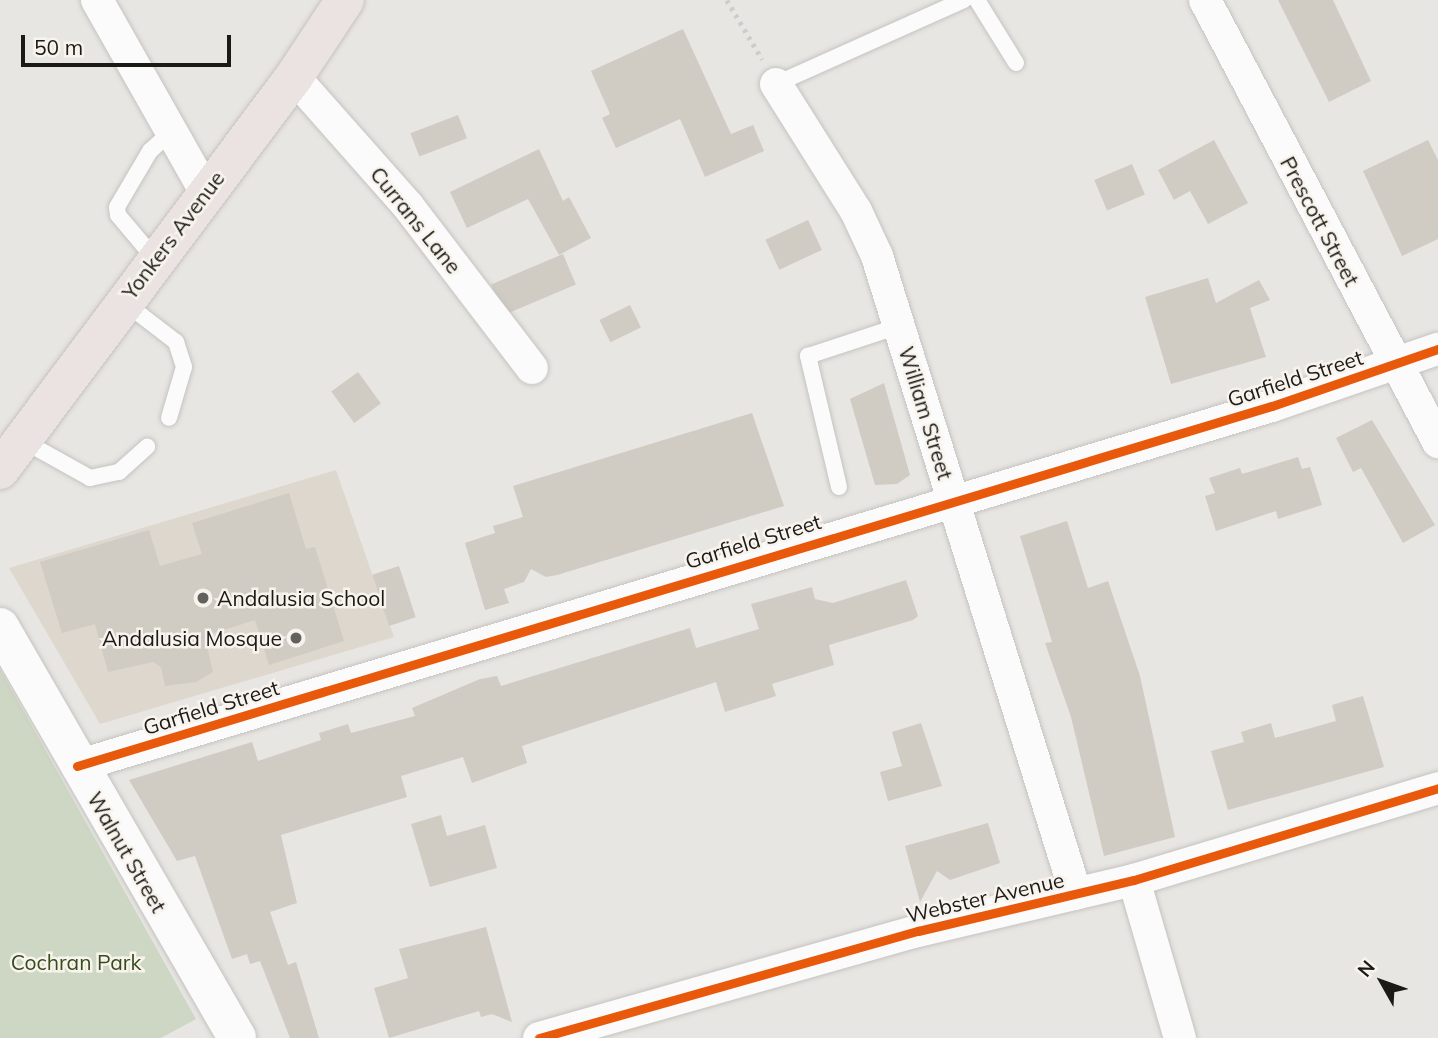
<!DOCTYPE html>
<html>
<head>
<meta charset="utf-8">
<style>
	body { margin:0 }
	#map { position:relative; width:1438px; height:1038px; overflow:hidden; background:#e8e6e2; font-family:Mulish,sans-serif }
	div>[style] { position:absolute }
	[style*='--x'] { left:calc(var(--x)*1px); top:calc(var(--y)*1px); width:calc(var(--w)*1px); rotate:calc(var(--a)*1deg) }
	.built>* { inset:0; background:#ddd7ce }
	.green>* { inset:0; background:#ced7c3 }
	.building>* { inset:0; background:#d0cbc3; transform-origin:0 0 }
	.path>* { height:4.5px; margin-top:-2.25px; transform-origin:0; background:repeating-linear-gradient(90deg,#cecdcc 0 3.5px,transparent 0 8.5px) }
	.roads { filter:drop-shadow(0 0 2px #c5c3c0) drop-shadow(0 0 2px #c5c3c0) }
	.lane>* { height:16px; margin:-8px; padding:0 8px; transform-origin:8px; border-radius:8px; background:#fcfbfb }
	.street>* { height:32px; margin:-16px; padding:0 16px; transform-origin:16px; border-radius:16px; background:#fcfbfb }
	.secondary>* { height:38px; margin:-19px; padding:0 19px; transform-origin:19px; border-radius:19px; background:#fcfbfb }
	.primary>* { height:38px; margin:-19px; padding:0 19px; transform-origin:19px; border-radius:19px; background:#eae3e2 }
	.cycleway>* { height:9px; margin:-4.5px; padding:0 4.5px; transform-origin:4.5px; border-radius:4.5px; background:#e8590c }
	.dots>* { width:19px; height:19px; translate:-50% -50%; box-sizing:border-box; border:4px solid #f8f4ed; border-radius:50% }
	span { translate:-50% -50%; white-space:nowrap; text-align:center; line-height:1.15; -webkit-text-stroke:5px #f8f4ed; paint-order:stroke }
	.street-label { font-size:21px; color:#1b1a17 }
	.poi-label { font-size:21px; color:#1b1a17 }
	.left { translate:0 -50%; text-align:left }
	.right { translate:-100% -50%; text-align:right }
	.park-label { font-size:21px; color:#364d1b }
	.north { position:absolute; left:1347px; top:947px; width:70px; height:70px; -webkit-text-stroke:5px #f8f4ed; paint-order:stroke; rotate:310deg; font-size:19px; font-weight:700; line-height:28px; text-align:center; color:#1b1a17 }
	.north::after { content:''; display:block; margin:auto; width:24px; height:32px; background:#1b1a17; clip-path:polygon(50% 0,100% 100%,50% 72%,0 100%) }
	.scale { position:absolute; left:21px; top:35px; width:210px; height:32px; box-sizing:border-box; border:4px solid #1b1a17; border-top:0; padding-left:9px; font-size:21px; line-height:24px; white-space:nowrap; color:#1b1a17; -webkit-text-stroke:5px #f8f4ed; paint-order:stroke }
</style>
</head>
<body>
<div id="map">
	<div class="built">
		<div style="clip-path:polygon(336px 470px,394px 637px,100px 724px,9px 568px)"></div>
	</div>
	<div class="green">
		<div style="clip-path:polygon(0 669px,196px 1019px,161px 1038px,0 1038px)"></div>
	</div>
	<div class="building">
		<div style="clip-path:polygon(1278px 0,1333px 0,1371px 81px,1329px 102px)"></div>
		<div style="clip-path:polygon(683px 29px,731px 134px,753px 125px,764px 151px,705px 177px,680px 119px,616px 148px,602px 118px,610px 114px,591px 71px)"></div>
		<div style="left:458px;top:115px;width:25px;height:51px;rotate:69deg"></div>
		<div style="clip-path:polygon(1214px 140px,1248px 203px,1208px 224px,1190px 191px,1174px 200px,1158px 170px)"></div>
		<div style="clip-path:polygon(1428px 140px,1438px 160px,1438px 239px,1402px 256px,1363px 171px)"></div>
		<div style="clip-path:polygon(539px 149px,563px 201px,569px 197px,591px 238px,559px 255px,528px 199px,467px 228px,450px 192px)"></div>
		<div style="left:1132px;top:164px;width:33px;height:41px;rotate:67deg"></div>
		<div style="left:808px;top:220px;width:33px;height:47px;rotate:65deg"></div>
		<div style="left:563px;top:254px;width:33px;height:78px;rotate:67deg"></div>
		<div style="clip-path:polygon(1208px 278px,1216px 303px,1259px 280px,1270px 300px,1250px 308px,1266px 357px,1171px 384px,1145px 297px)"></div>
		<div style="left:630px;top:305px;width:25px;height:34px;rotate:64deg"></div>
		<div style="left:358px;top:372px;width:39px;height:33px;rotate:54deg"></div>
		<div style="clip-path:polygon(884px 383px,910px 475px,897px 484px,875px 485px,850px 399px)"></div>
		<div style="clip-path:polygon(752px 413px,784px 506px,557px 575px,546px 577px,531px 569px,524px 582px,504px 589px,509px 603px,485px 610px,465px 543px,495px 533px,493px 526px,523px 517px,513px 486px)"></div>
		<div style="clip-path:polygon(1372px 420px,1435px 525px,1403px 543px,1361px 468px,1353px 472px,1336px 438px)"></div>
		<div style="clip-path:polygon(1298px 457px,1302px 469px,1310px 467px,1322px 505px,1278px 519px,1276px 511px,1216px 531px,1205px 496px,1215px 493px,1209px 478px,1240px 468px,1242px 474px)"></div>
		<div style="clip-path:polygon(289px 493px,306px 549px,315px 547px,344px 641px,269px 665px,255px 620px,211px 634px,215px 648px,207px 647px,213px 672px,196px 682px,165px 686px,161px 667px,153px 662px,108px 672px,95px 624px,62px 633px,40px 562px,149px 530px,160px 566px,202px 554px,192px 523px)"></div>
		<div style="clip-path:polygon(1067px 521px,1088px 588px,1108px 581px,1140px 676px,1175px 837px,1104px 856px,1071px 717px,1045px 643px,1052px 642px,1020px 536px)"></div>
		<div style="left:399px;top:566px;width:54px;height:28px;rotate:72deg"></div>
		<div style="clip-path:polygon(906px 580px,918px 616px,913px 620px,829px 645px,834px 665px,772px 684px,776px 696px,725px 712px,716px 682px,522px 746px,527px 763px,472px 783px,463px 757px,401px 776px,407px 797px,281px 835px,297px 903px,270px 912px,288px 965px,296px 962px,319px 1038px,290px 1038px,260px 961px,250px 964px,247px 954px,232px 959px,195px 856px,177px 861px,129px 780px,252px 742px,258px 761px,321px 740px,319px 733px,348px 724px,351px 733px,415px 716px,412px 708px,480px 679px,497px 676px,501px 686px,690px 628px,696px 648px,759px 629px,751px 604px,812px 587px,815px 599px,833px 603px)"></div>
		<div style="clip-path:polygon(1363px 696px,1384px 767px,1228px 810px,1211px 751px,1244px 742px,1241px 732px,1271px 723px,1275px 738px,1336px 721px,1332px 705px)"></div>
		<div style="clip-path:polygon(921px 723px,942px 786px,888px 801px,880px 772px,902px 766px,892px 732px)"></div>
		<div style="clip-path:polygon(441px 815px,447px 836px,485px 825px,497px 868px,430px 887px,411px 824px)"></div>
		<div style="clip-path:polygon(988px 823px,1000px 863px,950px 880px,937px 871px,920px 902px,905px 846px)"></div>
		<div style="clip-path:polygon(486px 927px,512px 1022px,492px 1014px,481px 1017px,479px 1011px,389px 1038px,374px 988px,408px 978px,399px 949px)"></div>
	</div>
	<div class="path">
		<div style="--x:727;--y:0;--w:69;--a:59.3"></div>
	</div>
	<div class="roads">
		<div class="lane">
			<div style="--x:977;--y:0;--w:74;--a:58.2"></div>
			<div style="--x:776;--y:84;--w:206;--a:-24.1"></div>
			<div style="--x:155;--y:259;--w:57;--a:-130.1"></div>
			<div style="--x:118;--y:215;--w:8;--a:-97"></div>
			<div style="--x:117;--y:207;--w:65;--a:-59.5"></div>
			<div style="--x:150;--y:151;--w:28;--a:-42"></div>
			<div style="--x:124;--y:302;--w:66;--a:37.6"></div>
			<div style="--x:176;--y:342;--w:26;--a:72"></div>
			<div style="--x:184;--y:367;--w:53;--a:106.4"></div>
			<div style="--x:22;--y:440;--w:78;--a:29.2"></div>
			<div style="--x:90;--y:478;--w:30;--a:-12"></div>
			<div style="--x:119;--y:472;--w:38;--a:-42"></div>
			<div style="--x:839;--y:487;--w:135;--a:-103.3"></div>
			<div style="--x:808;--y:356;--w:96;--a:-18.2"></div>
		</div>
		<div class="street">
			<div style="--x:97;--y:0;--w:219;--a:60.5"></div>
			<div style="--x:1205;--y:0;--w:500;--a:62.2"></div>
			<div style="--x:294;--y:77;--w:172;--a:48.5"></div>
			<div style="--x:408;--y:206;--w:204;--a:52.6"></div>
			<div style="--x:776;--y:84;--w:150;--a:57.8"></div>
			<div style="--x:856;--y:211;--w:50;--a:65"></div>
			<div style="--x:877;--y:256;--w:668;--a:72.68"></div>
			<div style="--x:77;--y:766;--w:1248;--a:-16.77"></div>
			<div style="--x:1272;--y:406;--w:176;--a:-19"></div>
			<div style="--x:1134;--y:880;--w:165;--a:73.8"></div>
			<div style="--x:539;--y:1038;--w:394;--a:-15.8"></div>
			<div style="--x:918;--y:931;--w:222;--a:-13.3"></div>
			<div style="--x:1134;--y:880;--w:318;--a:-16.8"></div>
		</div>
		<div class="secondary">
			<div style="--x:0;--y:627;--w:474;--a:60"></div>
		</div>
		<div class="primary">
			<div style="--x:0;--y:470;--w:491;--a:-53.2"></div>
			<div style="--x:294;--y:77;--w:92;--a:-56.5"></div>
		</div>
	</div>
	<div class="cycleway">
		<div style="--x:77;--y:766;--w:1248;--a:-16.77"></div>
		<div style="--x:1272;--y:406;--w:176;--a:-19"></div>
		<div style="--x:539;--y:1038;--w:394;--a:-15.8"></div>
		<div style="--x:918;--y:931;--w:222;--a:-13.3"></div>
		<div style="--x:1134;--y:880;--w:318;--a:-16.8"></div>
	</div>
	<div class="dots">
		<div style="left:203px;top:598px;background:#63615e"></div>
		<div style="left:296px;top:638px;background:#63615e"></div>
	</div>
	<div class="street-label">
		<span style="left:416px;top:220px;rotate:51deg">Currans Lane</span>
		<span style="left:1320px;top:221px;rotate:62deg">Prescott Street</span>
		<span style="left:173px;top:235px;rotate:-53deg">Yonkers Avenue</span>
		<span style="left:1295px;top:378px;rotate:-18deg">Garfield Street</span>
		<span style="left:926px;top:413px;rotate:73deg">William Street</span>
		<span style="left:753px;top:541px;rotate:-17deg">Garfield Street</span>
		<span style="left:211px;top:707px;rotate:-17deg">Garfield Street</span>
		<span style="left:127px;top:852px;rotate:60deg">Walnut Street</span>
		<span style="left:985px;top:897px;rotate:-13deg">Webster Avenue</span>
	</div>
	<div class="poi-label">
		<span class="left" style="left:217px;top:598px">Andalusia School</span>
		<span class="right" style="left:282px;top:638px">Andalusia Mosque</span>
	</div>
	<div class="park-label">
		<span style="left:76px;top:962px">Cochran Park</span>
	</div>
	<div class="north">N</div>
	<div class="scale">50 m</div>
</div>
</body>
</html>
